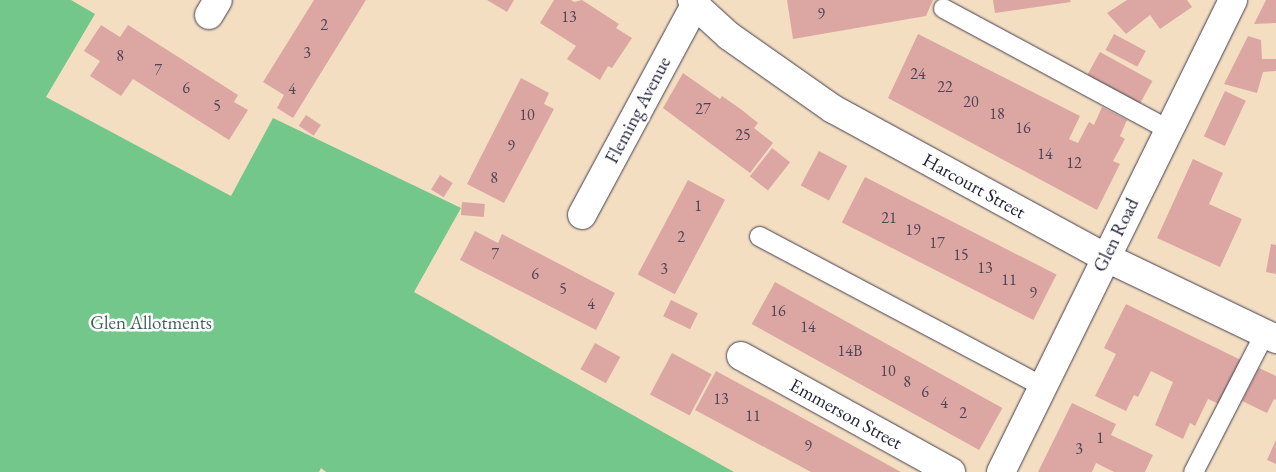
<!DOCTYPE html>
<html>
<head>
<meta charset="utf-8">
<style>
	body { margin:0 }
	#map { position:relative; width:1276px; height:472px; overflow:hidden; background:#f4dec1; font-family:"EB Garamond",serif }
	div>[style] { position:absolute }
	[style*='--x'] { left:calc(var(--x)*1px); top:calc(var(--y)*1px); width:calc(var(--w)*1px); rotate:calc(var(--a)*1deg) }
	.green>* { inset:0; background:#74c78a }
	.building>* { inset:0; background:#dca7a3; transform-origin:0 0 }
	.roads { filter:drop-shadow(0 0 1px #423e4f) drop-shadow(0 0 1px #423e4f) }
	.lane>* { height:19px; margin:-9.5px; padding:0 9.5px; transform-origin:9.5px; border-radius:9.5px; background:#fff }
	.street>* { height:28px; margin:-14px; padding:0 14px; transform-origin:14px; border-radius:14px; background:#fff }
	span { translate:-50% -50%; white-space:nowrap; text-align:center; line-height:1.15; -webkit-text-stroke:5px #fff; paint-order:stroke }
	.number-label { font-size:16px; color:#504355 }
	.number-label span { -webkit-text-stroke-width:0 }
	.street-label { font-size:19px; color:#22223b }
	.park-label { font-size:19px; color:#43645b }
</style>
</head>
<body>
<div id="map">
	<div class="green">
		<div style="clip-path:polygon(0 0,71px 0,95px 14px,46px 97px,231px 196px,273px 118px,461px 208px,414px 292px,734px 472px,326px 472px,321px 468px,319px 472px,0 472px)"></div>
	</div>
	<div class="building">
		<div style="clip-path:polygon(314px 0,366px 0,293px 118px,277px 108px,284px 95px,263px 82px)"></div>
		<div style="clip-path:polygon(487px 0,514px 0,507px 12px)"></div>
		<div style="clip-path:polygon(554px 0,571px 0,574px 2px,582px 0,619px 24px,616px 28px,632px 38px,612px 68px,608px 66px,600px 80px,567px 59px,576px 46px,540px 23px)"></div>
		<div style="clip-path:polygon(787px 0,933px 0,926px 16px,793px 39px)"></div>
		<div style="clip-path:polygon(993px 0,1070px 0,1071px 2px,995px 13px)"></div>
		<div style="clip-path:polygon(1127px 0,1187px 0,1192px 7px,1160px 29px,1150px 15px,1126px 34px,1107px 13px)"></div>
		<div style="clip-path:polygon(1266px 0,1276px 0,1276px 23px,1254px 24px)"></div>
		<div style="clip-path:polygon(101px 25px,120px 37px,128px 25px,238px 95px,234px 102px,248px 110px,229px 140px,133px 79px,121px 96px,90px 76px,100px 61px,84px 51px)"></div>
		<div style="clip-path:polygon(918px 34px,1080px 116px,1069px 139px,1078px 143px,1089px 122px,1094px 125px,1102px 107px,1127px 120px,1120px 136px,1125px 139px,1113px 161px,1120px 164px,1097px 210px,888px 98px)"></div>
		<div style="left:1114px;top:34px;width:36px;height:18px;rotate:28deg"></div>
		<div style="clip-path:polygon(1248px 36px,1261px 40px,1262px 59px,1276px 59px,1276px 71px,1263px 72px,1257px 93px,1224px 84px)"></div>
		<div style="left:1100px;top:52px;width:60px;height:26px;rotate:29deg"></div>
		<div style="clip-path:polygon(683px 73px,720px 99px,722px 96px,742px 110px,758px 123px,754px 128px,773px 143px,750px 173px,663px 108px)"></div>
		<div style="clip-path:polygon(521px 78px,549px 93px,544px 104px,554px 109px,504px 203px,467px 184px)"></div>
		<div style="left:1225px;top:91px;width:23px;height:50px;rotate:25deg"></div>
		<div style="left:306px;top:115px;width:18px;height:13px;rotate:34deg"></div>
		<div style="left:772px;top:148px;width:23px;height:36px;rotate:38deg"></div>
		<div style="left:819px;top:151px;width:32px;height:39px;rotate:28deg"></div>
		<div style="clip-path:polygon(1193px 159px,1223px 173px,1209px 204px,1242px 219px,1220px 267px,1157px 238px)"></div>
		<div style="left:440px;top:175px;width:15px;height:17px;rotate:32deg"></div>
		<div style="left:865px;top:177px;width:215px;height:51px;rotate:27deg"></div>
		<div style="left:688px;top:180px;width:42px;height:107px;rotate:28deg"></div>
		<div style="left:462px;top:202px;width:23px;height:13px;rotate:5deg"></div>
		<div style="clip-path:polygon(475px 231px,498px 243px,502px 234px,615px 293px,596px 330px,460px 260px)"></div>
		<div style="clip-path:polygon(1271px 244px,1276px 245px,1276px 274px,1266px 272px)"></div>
		<div style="left:775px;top:282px;width:260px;height:48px;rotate:29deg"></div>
		<div style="left:671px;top:300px;width:30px;height:18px;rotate:26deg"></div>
		<div style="clip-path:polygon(1126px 304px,1241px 360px,1219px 404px,1208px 399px,1195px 426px,1190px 423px,1183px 439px,1155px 425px,1173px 382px,1151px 371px,1138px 397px,1134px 395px,1126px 411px,1095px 396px,1116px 354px,1104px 348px)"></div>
		<div style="left:595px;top:343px;width:29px;height:30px;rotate:29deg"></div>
		<div style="left:672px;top:353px;width:45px;height:47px;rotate:28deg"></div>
		<div style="clip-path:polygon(1259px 368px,1276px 376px,1276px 400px,1274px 399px,1267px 413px,1242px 401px)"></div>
		<div style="clip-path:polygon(716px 371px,779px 405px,901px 472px,811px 472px,695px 410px)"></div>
		<div style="clip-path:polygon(1072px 403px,1116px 424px,1111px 435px,1153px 455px,1145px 472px,1114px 472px,1096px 463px,1092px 472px,1038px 472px)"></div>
		<div style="clip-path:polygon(1276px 440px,1276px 464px,1267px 460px)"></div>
	</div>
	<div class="roads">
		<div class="lane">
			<div style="--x:943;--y:8;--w:255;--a:28.3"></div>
			<div style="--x:759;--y:236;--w:323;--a:27.9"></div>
			<div style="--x:1193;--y:472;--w:155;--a:-62.8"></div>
		</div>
		<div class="street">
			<div style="--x:692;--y:0;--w:6;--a:59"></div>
			<div style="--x:695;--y:5;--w:46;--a:42.4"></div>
			<div style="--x:729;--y:36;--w:127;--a:35.1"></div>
			<div style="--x:833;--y:109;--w:310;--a:28.6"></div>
			<div style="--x:1105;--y:257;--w:190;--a:25.6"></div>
			<div style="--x:209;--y:15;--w:17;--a:-59"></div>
			<div style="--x:582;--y:215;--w:238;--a:-61.7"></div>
			<div style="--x:741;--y:356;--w:240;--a:28.9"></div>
			<div style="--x:1001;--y:472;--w:526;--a:-63.82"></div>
		</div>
	</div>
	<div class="number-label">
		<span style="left:821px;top:14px">9</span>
		<span style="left:569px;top:17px">13</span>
		<span style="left:324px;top:25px">2</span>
		<span style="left:307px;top:53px">3</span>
		<span style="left:120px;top:56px">8</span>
		<span style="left:158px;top:70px">7</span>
		<span style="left:918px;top:74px">24</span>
		<span style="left:945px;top:87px">22</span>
		<span style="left:186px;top:88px">6</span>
		<span style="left:292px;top:89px">4</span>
		<span style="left:971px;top:102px">20</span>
		<span style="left:217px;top:106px">5</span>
		<span style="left:703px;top:109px">27</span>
		<span style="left:997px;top:114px">18</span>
		<span style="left:527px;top:115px">10</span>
		<span style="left:1023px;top:128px">16</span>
		<span style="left:743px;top:135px">25</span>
		<span style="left:511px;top:146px">9</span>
		<span style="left:1045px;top:154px">14</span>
		<span style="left:1074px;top:163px">12</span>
		<span style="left:494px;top:178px">8</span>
		<span style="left:698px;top:206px">1</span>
		<span style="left:889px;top:218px">21</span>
		<span style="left:913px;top:230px">19</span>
		<span style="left:681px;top:237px">2</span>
		<span style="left:937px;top:243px">17</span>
		<span style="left:495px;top:254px">7</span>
		<span style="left:961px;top:255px">15</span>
		<span style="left:985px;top:268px">13</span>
		<span style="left:664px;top:269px">3</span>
		<span style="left:535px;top:274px">6</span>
		<span style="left:1009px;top:280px">11</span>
		<span style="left:563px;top:289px">5</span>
		<span style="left:1033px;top:293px">9</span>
		<span style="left:591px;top:304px">4</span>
		<span style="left:778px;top:311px">16</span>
		<span style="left:808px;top:327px">14</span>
		<span style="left:850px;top:351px">14B</span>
		<span style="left:888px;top:371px">10</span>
		<span style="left:907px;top:382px">8</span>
		<span style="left:925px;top:392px">6</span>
		<span style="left:721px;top:399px">13</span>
		<span style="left:944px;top:403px">4</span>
		<span style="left:963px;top:413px">2</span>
		<span style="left:753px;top:416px">11</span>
		<span style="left:1100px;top:438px">1</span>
		<span style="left:808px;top:446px">9</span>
		<span style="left:1079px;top:449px">3</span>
	</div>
	<div class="street-label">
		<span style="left:638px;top:110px;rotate:-62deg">Fleming Avenue</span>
		<span style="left:974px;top:186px;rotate:29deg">Harcourt Street</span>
		<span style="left:1116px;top:235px;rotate:-64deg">Glen Road</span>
		<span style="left:846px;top:414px;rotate:29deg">Emmerson Street</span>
	</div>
	<div class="park-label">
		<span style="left:151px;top:323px">Glen Allotments</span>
	</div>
</div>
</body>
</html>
